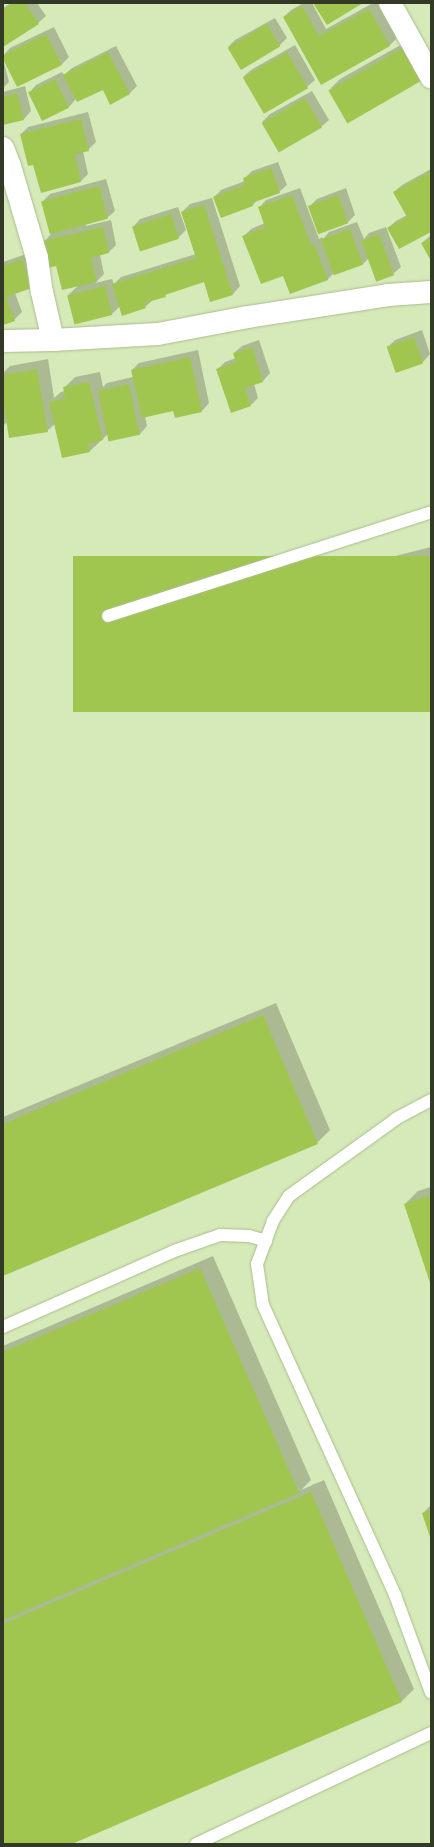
<!DOCTYPE html>
<html>
<head>
<meta charset="utf-8">
<style>
	body { margin:0 }
	#map { position:relative; width:434px; height:1847px; overflow:hidden; background:#d6e9b8; font-family:"Fira Sans Condensed",sans-serif }
	div>[style] { position:absolute }
	[style*='--x'] { left:calc(var(--x)*1px); top:calc(var(--y)*1px); width:calc(var(--w)*1px); rotate:calc(var(--a)*1deg) }
	.shadow>* { inset:0; background:#0003 }
	.building>* { inset:0; background:#a1c650; transform-origin:0 0 }
	.roads { filter:drop-shadow(0 0 1px #aabc8d) drop-shadow(0 0 1px #aabc8d) }
	.service>* { height:12px; margin:-6px; padding:0 6px; transform-origin:6px; border-radius:6px; background:#fff }
	.minor>* { height:22px; margin:-11px; padding:0 11px; transform-origin:11px; border-radius:11px; background:#fff }
	span { translate:-50% -50%; white-space:nowrap; text-align:center; line-height:1.15; -webkit-text-stroke:3.5px #d6e9b8; paint-order:stroke }
	.frame { position:absolute; inset:0; border:4px solid #323926; pointer-events:none }
</style>
</head>
<body>
<div id="map">
	<div class="shadow">
		<div style="clip-path:polygon(11px 3px,37px 3px,46px 16px,38px 23px,3px 45px,3px 8px)"></div>
		<div style="clip-path:polygon(304px 3px,312px 3px,326px 29px,373px 3px,382px 3px,400px 35px,389px 46px,321px 84px,284px 17px,291px 10px)"></div>
		<div style="clip-path:polygon(275px 18px,287px 38px,279px 46px,228px 47px,235px 40px)"></div>
		<div style="clip-path:polygon(54px 27px,69px 57px,62px 64px,18px 86px,3px 59px,9px 82px,3px 88px,3px 56px,10px 48px)"></div>
		<div style="clip-path:polygon(413px 38px,431px 70px,330px 89px,340px 79px)"></div>
		<div style="clip-path:polygon(295px 45px,315px 80px,307px 87px,243px 77px,251px 70px)"></div>
		<div style="clip-path:polygon(116px 46px,137px 86px,129px 94px,103px 89px,76px 99px,69px 107px,42px 120px,29px 93px,36px 85px,62px 72px,64px 75px,72px 68px)"></div>
		<div style="clip-path:polygon(25px 86px,31px 111px,24px 119px,3px 124px,3px 92px)"></div>
		<div style="clip-path:polygon(312px 91px,329px 120px,321px 127px,262px 122px,270px 114px)"></div>
		<div style="clip-path:polygon(88px 112px,96px 142px,88px 150px,83px 151px,88px 174px,81px 181px,41px 191px,34px 163px,21px 134px,28px 127px)"></div>
		<div style="clip-path:polygon(278px 162px,287px 185px,279px 192px,257px 200px,253px 205px,221px 217px,214px 197px,221px 190px,245px 181px,244px 179px,252px 171px)"></div>
		<div style="clip-path:polygon(431px 169px,431px 231px,388px 228px,396px 221px,407px 215px,394px 192px,402px 185px)"></div>
		<div style="clip-path:polygon(106px 179px,115px 211px,107px 218px,86px 224px,86px 226px,111px 220px,116px 245px,109px 252px,100px 255px,104px 274px,95px 283px,112px 279px,114px 284px,121px 277px,196px 254px,182px 212px,190px 204px,212px 198px,240px 286px,233px 294px,211px 301px,205px 281px,168px 293px,165px 296px,153px 300px,145px 307px,120px 306px,112px 314px,68px 295px,78px 286px,57px 265px,44px 242px,51px 234px,42px 202px,50px 194px)"></div>
		<div style="clip-path:polygon(300px 188px,319px 239px,322px 237px,323px 239px,329px 232px,357px 222px,364px 239px,369px 233px,386px 227px,401px 267px,393px 274px,368px 259px,363px 264px,335px 274px,334px 273px,327px 280px,284px 275px,244px 236px,251px 229px,265px 223px,259px 208px,266px 200px)"></div>
		<div style="clip-path:polygon(346px 188px,355px 215px,348px 222px,319px 233px,309px 207px,317px 199px)"></div>
		<div style="clip-path:polygon(178px 207px,186px 230px,178px 238px,133px 227px,140px 219px)"></div>
		<div style="clip-path:polygon(431px 235px,431px 258px,422px 243px)"></div>
		<div style="clip-path:polygon(29px 253px,39px 279px,15px 293px,22px 312px,14px 320px,3px 324px,3px 262px)"></div>
		<div style="clip-path:polygon(422px 330px,430px 354px,423px 362px,388px 347px,395px 340px)"></div>
		<div style="clip-path:polygon(259px 340px,270px 373px,263px 381px,254px 384px,258px 398px,251px 405px,218px 369px,225px 362px,236px 358px,234px 353px,242px 346px)"></div>
		<div style="clip-path:polygon(198px 350px,209px 403px,202px 411px,175px 417px,174px 410px,145px 416px,147px 426px,140px 434px,111px 440px,109px 433px,90px 451px,55px 424px,47px 431px,7px 422px,3px 426px,3px 373px,10px 366px,48px 359px,54px 398px,61px 392px,65px 391px,64px 388px,75px 377px,100px 372px,103px 387px,107px 383px,133px 377px,132px 370px,139px 363px)"></div>
		<div style="clip-path:polygon(431px 547px,431px 711px,85px 644px,98px 631px)"></div>
		<div style="clip-path:polygon(276px 1003px,330px 1130px,317px 1143px,3px 1275px,3px 1117px)"></div>
		<div style="clip-path:polygon(431px 1187px,431px 1283px,405px 1204px,418px 1191px)"></div>
		<div style="clip-path:polygon(213px 1256px,311px 1480px,301px 1490px,324px 1480px,414px 1689px,402px 1701px,69px 1844px,3px 1844px,3px 1346px)"></div>
		<div style="clip-path:polygon(431px 1505px,431px 1538px,423px 1513px)"></div>
	</div>
	<div class="building">
		<div style="clip-path:polygon(13px 3px,25px 3px,39px 24px,3px 47px,3px 10px)"></div>
		<div style="clip-path:polygon(313px 3px,363px 3px,327px 25px)"></div>
		<div style="clip-path:polygon(302px 6px,319px 36px,369px 9px,390px 46px,321px 85px,283px 17px)"></div>
		<div style="left:267px;top:24px;width:26px;height:46px;rotate:59deg"></div>
		<div style="clip-path:polygon(46px 34px,62px 65px,17px 87px,3px 59px,3px 55px)"></div>
		<div style="left:402px;top:48px;width:38px;height:85px;rotate:60deg"></div>
		<div style="clip-path:polygon(108px 52px,130px 94px,110px 105px,103px 90px,77px 102px,63px 75px)"></div>
		<div style="left:287px;top:52px;width:42px;height:51px;rotate:60deg"></div>
		<div style="left:55px;top:79px;width:32px;height:30px;rotate:64deg"></div>
		<div style="clip-path:polygon(17px 93px,24px 120px,3px 125px,3px 97px)"></div>
		<div style="left:305px;top:98px;width:34px;height:50px;rotate:60deg"></div>
		<div style="clip-path:polygon(81px 119px,89px 151px,75px 154px,81px 182px,41px 193px,33px 165px,28px 166px,20px 134px)"></div>
		<div style="clip-path:polygon(271px 168px,280px 193px,252px 203px,253px 206px,221px 218px,213px 197px,245px 185px,243px 178px)"></div>
		<div style="clip-path:polygon(431px 171px,431px 232px,399px 249px,387px 228px,407px 217px,393px 192px)"></div>
		<div style="left:99px;top:186px;width:34px;height:60px;rotate:75deg"></div>
		<div style="clip-path:polygon(292px 195px,311px 245px,314px 244px,328px 280px,290px 294px,283px 276px,261px 284px,242px 236px,265px 227px,258px 207px)"></div>
		<div style="left:338px;top:195px;width:30px;height:32px;rotate:70deg"></div>
		<div style="clip-path:polygon(204px 205px,233px 295px,210px 302px,204px 282px,165px 295px,166px 297px,144px 303px,146px 308px,122px 316px,112px 284px,196px 258px,181px 212px)"></div>
		<div style="left:171px;top:214px;width:26px;height:41px;rotate:72deg"></div>
		<div style="clip-path:polygon(103px 227px,109px 253px,91px 258px,97px 282px,62px 290px,56px 266px,49px 268px,43px 241px)"></div>
		<div style="left:350px;top:229px;width:38px;height:31px;rotate:70deg"></div>
		<div style="left:379px;top:234px;width:44px;height:19px;rotate:70deg"></div>
		<div style="clip-path:polygon(431px 238px,431px 261px,421px 243px)"></div>
		<div style="clip-path:polygon(22px 259px,32px 288px,6px 297px,15px 321px,3px 325px,3px 266px)"></div>
		<div style="left:105px;top:286px;width:30px;height:39px;rotate:76deg"></div>
		<div style="left:414px;top:337px;width:28px;height:29px;rotate:71deg"></div>
		<div style="clip-path:polygon(252px 347px,263px 382px,245px 388px,251px 406px,231px 413px,216px 369px,236px 362px,233px 353px)"></div>
		<div style="clip-path:polygon(190px 357px,202px 412px,175px 418px,173px 411px,142px 418px,131px 370px)"></div>
		<div style="clip-path:polygon(37px 369px,48px 432px,9px 438px,3px 401px,3px 375px)"></div>
		<div style="clip-path:polygon(89px 382px,103px 440px,89px 444px,90px 452px,62px 458px,49px 402px,65px 398px,63px 387px)"></div>
		<div style="left:129px;top:384px;width:52px;height:32px;rotate:78deg"></div>
		<div style="left:431px;top:556px;width:156px;height:358px;rotate:90deg"></div>
		<div style="clip-path:polygon(263px 1015px,318px 1144px,3px 1276px,3px 1124px)"></div>
		<div style="clip-path:polygon(431px 1195px,431px 1286px,404px 1204px)"></div>
		<div style="clip-path:polygon(200px 1268px,299px 1493px,3px 1620px,3px 1352px)"></div>
		<div style="clip-path:polygon(311px 1492px,402px 1702px,72px 1844px,3px 1844px,3px 1624px)"></div>
		<div style="clip-path:polygon(431px 1510px,431px 1540px,422px 1513px)"></div>
	</div>
	<div class="roads">
		<div class="service">
			<div style="--x:108;--y:616;--w:339;--a:-17.8"></div>
			<div style="--x:431;--y:1100;--w:40;--a:152"></div>
			<div style="--x:396;--y:1119;--w:132;--a:144.3"></div>
			<div style="--x:289;--y:1196;--w:30;--a:123"></div>
			<div style="--x:273;--y:1221;--w:46;--a:110.4"></div>
			<div style="--x:257;--y:1264;--w:41;--a:81.7"></div>
			<div style="--x:263;--y:1305;--w:319;--a:65.5"></div>
			<div style="--x:395;--y:1595;--w:104;--a:69.8"></div>
			<div style="--x:3;--y:1327;--w:190;--a:-23.9"></div>
			<div style="--x:177;--y:1250;--w:46;--a:-19.2"></div>
			<div style="--x:220;--y:1235;--w:29;--a:2"></div>
			<div style="--x:249;--y:1236;--w:18;--a:16"></div>
			<div style="--x:196;--y:1844;--w:260;--a:-25.3"></div>
		</div>
		<div class="minor">
			<div style="--x:390;--y:3;--w:85;--a:61"></div>
			<div style="--x:3;--y:148;--w:19;--a:69"></div>
			<div style="--x:10;--y:166;--w:96;--a:73.6"></div>
			<div style="--x:37;--y:258;--w:34;--a:82"></div>
			<div style="--x:42;--y:292;--w:49;--a:77.1"></div>
			<div style="--x:3;--y:341;--w:50;--a:-1.1"></div>
			<div style="--x:53;--y:340;--w:105;--a:-3.3"></div>
			<div style="--x:158;--y:334;--w:92;--a:-10.7"></div>
			<div style="--x:248;--y:317;--w:142;--a:-8.9"></div>
			<div style="--x:388;--y:295;--w:43;--a:-4"></div>
		</div>
	</div>
	<div class="frame"></div>
</div>
</body>
</html>
